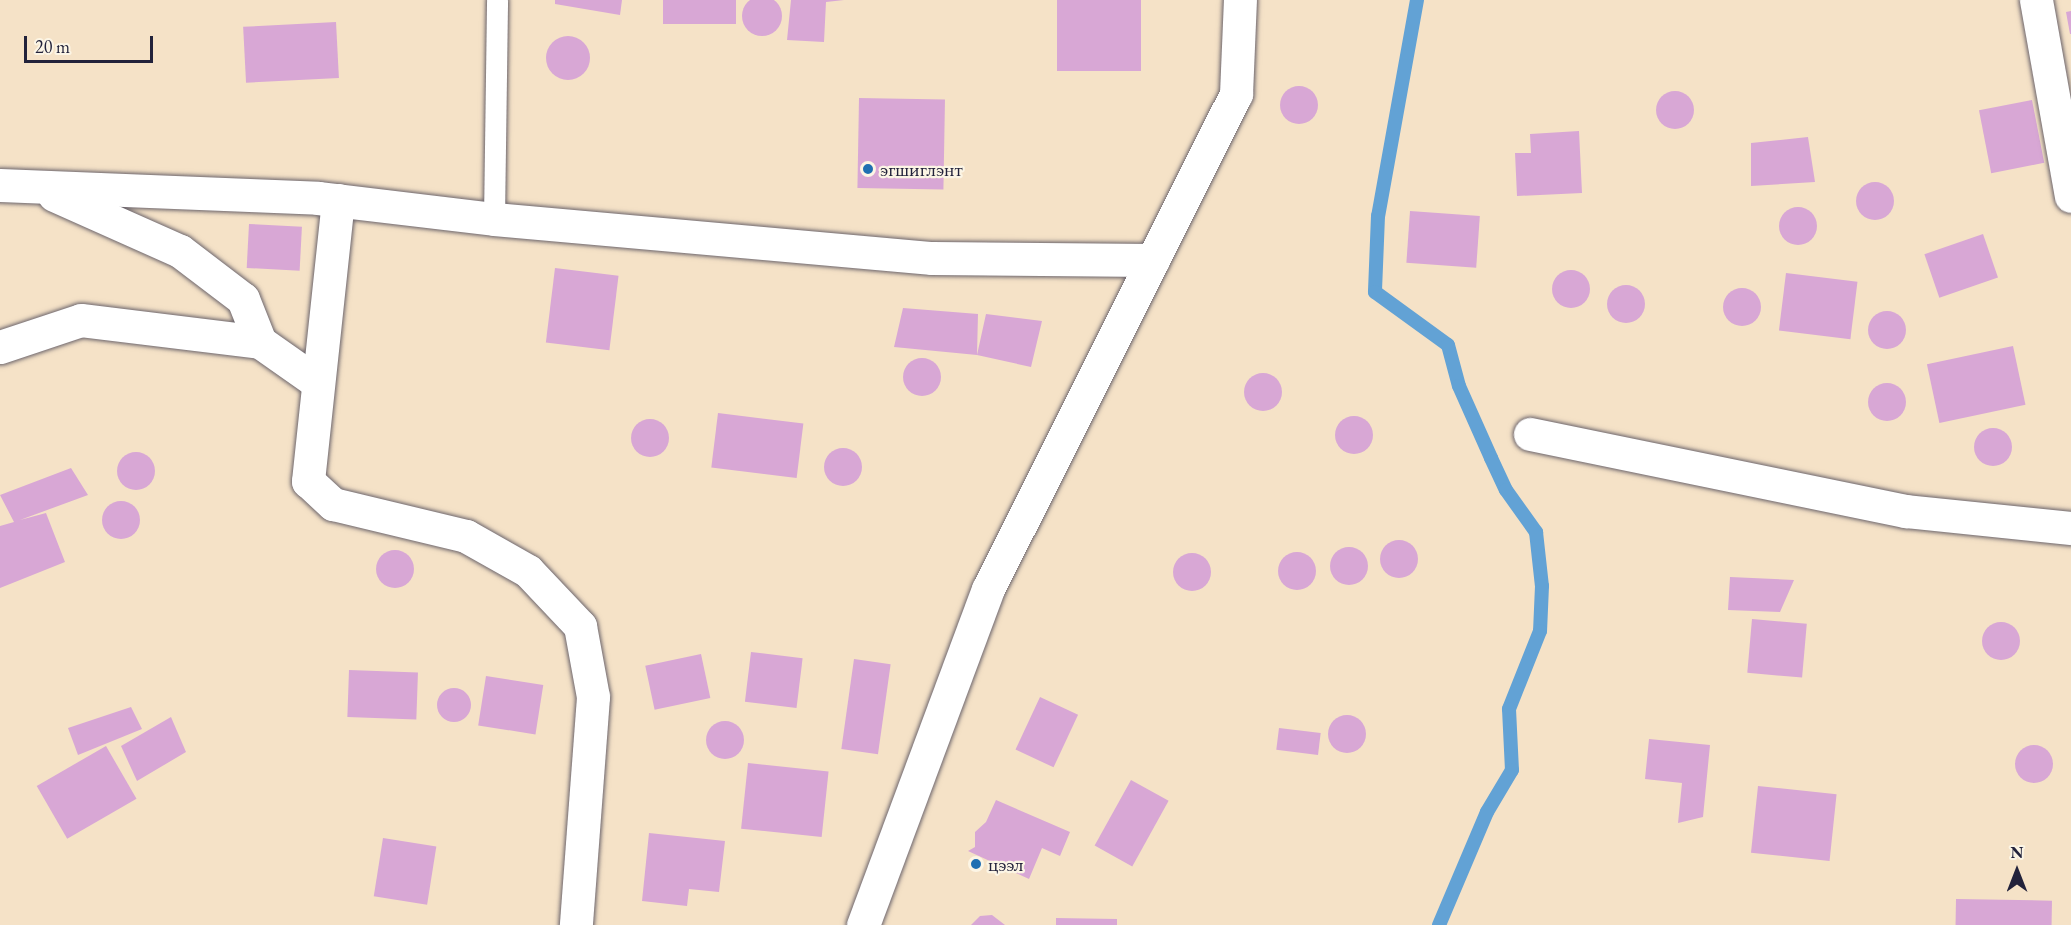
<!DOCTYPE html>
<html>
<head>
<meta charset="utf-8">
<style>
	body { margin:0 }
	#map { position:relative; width:2071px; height:925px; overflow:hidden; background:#f5e2c7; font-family:"EB Garamond",serif }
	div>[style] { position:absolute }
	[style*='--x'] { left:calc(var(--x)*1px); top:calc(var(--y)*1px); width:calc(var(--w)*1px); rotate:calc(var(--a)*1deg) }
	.stream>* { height:14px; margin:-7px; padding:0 7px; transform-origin:7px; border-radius:7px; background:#62a2d5 }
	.building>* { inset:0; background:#d8a7d5; transform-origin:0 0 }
	.round { border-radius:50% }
	.roads { filter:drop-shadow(0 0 2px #6c656c) drop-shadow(0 0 2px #6c656c) }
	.service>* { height:21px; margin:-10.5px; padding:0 10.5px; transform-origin:10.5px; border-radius:10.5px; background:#fff }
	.minor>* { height:33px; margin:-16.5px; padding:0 16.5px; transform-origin:16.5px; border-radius:16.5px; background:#fff }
	.dots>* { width:16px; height:16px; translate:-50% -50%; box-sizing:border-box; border:3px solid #fcf5e5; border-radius:50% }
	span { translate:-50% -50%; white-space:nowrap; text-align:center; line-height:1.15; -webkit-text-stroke:4.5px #fcf5e5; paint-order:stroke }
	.poi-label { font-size:20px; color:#22223b }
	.left { translate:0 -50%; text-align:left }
	.north { position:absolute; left:1987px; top:841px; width:60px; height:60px; -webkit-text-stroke:4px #fcf5e5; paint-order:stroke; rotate:0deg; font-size:16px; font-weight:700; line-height:24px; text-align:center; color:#22223b }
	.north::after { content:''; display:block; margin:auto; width:21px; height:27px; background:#22223b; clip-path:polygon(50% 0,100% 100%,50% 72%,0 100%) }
	.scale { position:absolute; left:24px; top:36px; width:129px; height:27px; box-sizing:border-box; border:3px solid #22223b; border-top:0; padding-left:8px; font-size:18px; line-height:21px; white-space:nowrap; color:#22223b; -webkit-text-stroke:4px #fcf5e5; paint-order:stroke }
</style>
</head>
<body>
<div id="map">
	<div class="stream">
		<div style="--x:1417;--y:0;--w:219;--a:100.2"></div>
		<div style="--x:1378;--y:216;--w:76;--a:92.3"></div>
		<div style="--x:1375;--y:292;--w:90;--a:36"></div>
		<div style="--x:1448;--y:345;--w:42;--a:75"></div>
		<div style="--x:1459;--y:386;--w:79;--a:66"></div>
		<div style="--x:1491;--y:458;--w:35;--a:65"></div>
		<div style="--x:1506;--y:490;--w:52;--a:54.5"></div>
		<div style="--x:1536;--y:532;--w:54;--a:83.7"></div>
		<div style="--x:1542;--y:586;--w:45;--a:92.5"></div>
		<div style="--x:1540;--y:631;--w:84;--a:111.7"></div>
		<div style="--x:1509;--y:709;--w:61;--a:87.2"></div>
		<div style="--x:1512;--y:770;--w:49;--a:120.8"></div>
		<div style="--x:1487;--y:812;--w:123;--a:113"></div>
	</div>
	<div class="building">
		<div class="round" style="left:742px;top:-4px;width:40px;height:40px"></div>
		<div style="clip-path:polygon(555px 0,622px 0,620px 15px,555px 4px)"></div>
		<div style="left:663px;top:0;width:73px;height:24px"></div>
		<div style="clip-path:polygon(791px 0,844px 0,826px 2px,824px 42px,787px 40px)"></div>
		<div style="left:1057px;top:0;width:84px;height:71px"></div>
		<div style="clip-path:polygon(2071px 11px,2071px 34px,2070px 34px,2066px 12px)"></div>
		<div style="left:336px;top:22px;width:56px;height:93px;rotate:87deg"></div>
		<div class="round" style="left:546px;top:36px;width:44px;height:44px"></div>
		<div class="round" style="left:1280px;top:86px;width:38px;height:38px"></div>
		<div class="round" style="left:1656px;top:91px;width:38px;height:38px"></div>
		<div style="left:859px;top:98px;width:86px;height:90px;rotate:1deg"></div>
		<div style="left:2032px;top:100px;width:64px;height:54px;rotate:79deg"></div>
		<div style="clip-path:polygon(1579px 131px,1582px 193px,1517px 196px,1515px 153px,1531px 153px,1530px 134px)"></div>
		<div style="clip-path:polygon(1808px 137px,1815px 182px,1751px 186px,1751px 143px)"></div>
		<div class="round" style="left:1856px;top:182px;width:38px;height:38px"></div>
		<div class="round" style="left:1779px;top:207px;width:38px;height:38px"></div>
		<div style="left:1410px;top:211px;width:70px;height:52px;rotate:4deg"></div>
		<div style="left:249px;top:224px;width:53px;height:44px;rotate:3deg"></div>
		<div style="left:1983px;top:234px;width:46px;height:62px;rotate:71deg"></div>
		<div style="left:555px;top:268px;width:64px;height:75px;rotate:7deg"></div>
		<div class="round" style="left:1552px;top:270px;width:38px;height:38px"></div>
		<div style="left:1786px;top:273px;width:72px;height:58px;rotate:7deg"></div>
		<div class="round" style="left:1607px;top:285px;width:38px;height:38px"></div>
		<div class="round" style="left:1723px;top:288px;width:38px;height:38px"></div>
		<div style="clip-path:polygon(903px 308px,978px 314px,977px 355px,986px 314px,1042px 321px,1031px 367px,977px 355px,894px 347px)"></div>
		<div class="round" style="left:1868px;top:311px;width:38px;height:38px"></div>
		<div style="left:2013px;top:346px;width:60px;height:88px;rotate:78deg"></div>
		<div class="round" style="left:903px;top:358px;width:38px;height:38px"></div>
		<div class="round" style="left:1244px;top:373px;width:38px;height:38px"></div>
		<div class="round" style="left:1868px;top:383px;width:38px;height:38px"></div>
		<div style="left:718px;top:413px;width:86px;height:55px;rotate:7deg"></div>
		<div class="round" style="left:1335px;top:416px;width:38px;height:38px"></div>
		<div class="round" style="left:631px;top:419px;width:38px;height:38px"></div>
		<div class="round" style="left:1974px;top:428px;width:38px;height:38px"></div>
		<div class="round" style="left:824px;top:448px;width:38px;height:38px"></div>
		<div class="round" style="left:117px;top:452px;width:38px;height:38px"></div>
		<div style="clip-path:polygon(71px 468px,88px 495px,20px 520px,46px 513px,65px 562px,0 588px,0 526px,14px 522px,0 495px)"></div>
		<div class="round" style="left:102px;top:501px;width:38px;height:38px"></div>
		<div class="round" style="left:1380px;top:540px;width:38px;height:38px"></div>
		<div class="round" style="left:1330px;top:547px;width:38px;height:38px"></div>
		<div class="round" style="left:376px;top:550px;width:38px;height:38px"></div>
		<div class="round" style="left:1278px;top:552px;width:38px;height:38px"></div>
		<div class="round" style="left:1173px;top:553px;width:38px;height:38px"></div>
		<div style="clip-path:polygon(1730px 577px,1794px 580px,1780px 612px,1728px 610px)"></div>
		<div style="left:1752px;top:619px;width:55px;height:54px;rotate:5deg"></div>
		<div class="round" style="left:1982px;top:622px;width:38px;height:38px"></div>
		<div style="left:751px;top:652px;width:52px;height:50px;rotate:7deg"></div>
		<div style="left:701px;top:654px;width:45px;height:57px;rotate:78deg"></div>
		<div style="left:854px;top:659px;width:37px;height:91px;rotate:8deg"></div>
		<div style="left:349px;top:670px;width:69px;height:47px;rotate:2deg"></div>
		<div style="left:486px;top:676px;width:58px;height:50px;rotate:9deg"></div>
		<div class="round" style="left:437px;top:688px;width:34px;height:34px"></div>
		<div style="left:1040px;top:697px;width:42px;height:58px;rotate:25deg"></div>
		<div style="clip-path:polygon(131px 707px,142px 729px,78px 755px,68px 728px)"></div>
		<div class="round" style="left:1328px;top:715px;width:38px;height:38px"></div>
		<div style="clip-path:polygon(171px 717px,186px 752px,137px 781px,121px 746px)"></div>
		<div class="round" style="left:706px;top:721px;width:38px;height:38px"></div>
		<div style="left:1279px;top:728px;width:42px;height:22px;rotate:7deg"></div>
		<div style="clip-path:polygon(1649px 739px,1710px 745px,1703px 817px,1678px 823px,1682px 783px,1645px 779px)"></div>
		<div class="round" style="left:2015px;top:745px;width:38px;height:38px"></div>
		<div style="left:106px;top:746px;width:61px;height:80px;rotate:60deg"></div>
		<div style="left:748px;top:763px;width:81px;height:66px;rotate:6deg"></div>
		<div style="left:1131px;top:780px;width:43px;height:75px;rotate:29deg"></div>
		<div style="left:1758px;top:786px;width:79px;height:67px;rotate:6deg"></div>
		<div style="clip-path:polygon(996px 800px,1070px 832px,1060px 856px,1042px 848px,1029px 879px,968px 851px,975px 847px,975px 832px,986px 822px)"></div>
		<div style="clip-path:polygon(649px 833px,725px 841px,719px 892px,689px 889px,687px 906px,642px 901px)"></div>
		<div style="left:383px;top:838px;width:54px;height:59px;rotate:9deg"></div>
		<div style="left:1956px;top:899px;width:96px;height:26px;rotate:1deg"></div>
		<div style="clip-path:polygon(992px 915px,1005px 925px,971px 925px,980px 916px)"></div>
		<div style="clip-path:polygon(1056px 918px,1117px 919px,1117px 925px,1056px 925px)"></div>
	</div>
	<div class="roads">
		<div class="service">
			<div style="--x:494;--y:219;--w:219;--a:-89.2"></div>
		</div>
		<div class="minor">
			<div style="--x:2036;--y:0;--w:199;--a:79.9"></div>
			<div style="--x:0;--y:185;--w:318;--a:2.3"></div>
			<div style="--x:318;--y:198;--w:177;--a:6.8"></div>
			<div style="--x:494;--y:219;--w:440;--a:5.1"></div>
			<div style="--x:932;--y:258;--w:221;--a:0.5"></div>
			<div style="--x:54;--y:195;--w:138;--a:24"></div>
			<div style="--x:180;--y:251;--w:79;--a:37.3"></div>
			<div style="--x:243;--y:299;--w:46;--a:68.4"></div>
			<div style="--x:338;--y:200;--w:283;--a:96.1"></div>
			<div style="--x:308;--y:481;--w:34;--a:43"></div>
			<div style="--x:333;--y:504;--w:137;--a:13.5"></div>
			<div style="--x:466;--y:536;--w:71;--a:29.4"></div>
			<div style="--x:528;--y:571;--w:76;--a:46.6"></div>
			<div style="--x:580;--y:626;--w:72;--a:79.6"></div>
			<div style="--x:593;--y:697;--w:229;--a:94.3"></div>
			<div style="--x:0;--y:347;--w:85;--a:-18.4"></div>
			<div style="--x:81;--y:320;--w:180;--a:7"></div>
			<div style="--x:260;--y:342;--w:70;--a:35.1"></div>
			<div style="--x:1530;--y:434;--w:384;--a:11.6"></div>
			<div style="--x:1906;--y:511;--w:166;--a:5.9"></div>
			<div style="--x:863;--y:925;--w:358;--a:-69.6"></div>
			<div style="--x:988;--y:589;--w:554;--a:-63.39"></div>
			<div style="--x:1236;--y:94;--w:94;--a:-87.6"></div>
		</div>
	</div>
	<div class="dots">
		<div style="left:868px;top:169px;background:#1f6fb2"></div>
		<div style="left:976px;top:864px;background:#1f6fb2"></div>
	</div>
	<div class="poi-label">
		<span class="left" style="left:880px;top:169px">эгшиглэнт</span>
		<span class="left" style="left:988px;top:864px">цээл</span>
	</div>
	<div class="north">N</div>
	<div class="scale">20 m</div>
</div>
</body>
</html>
